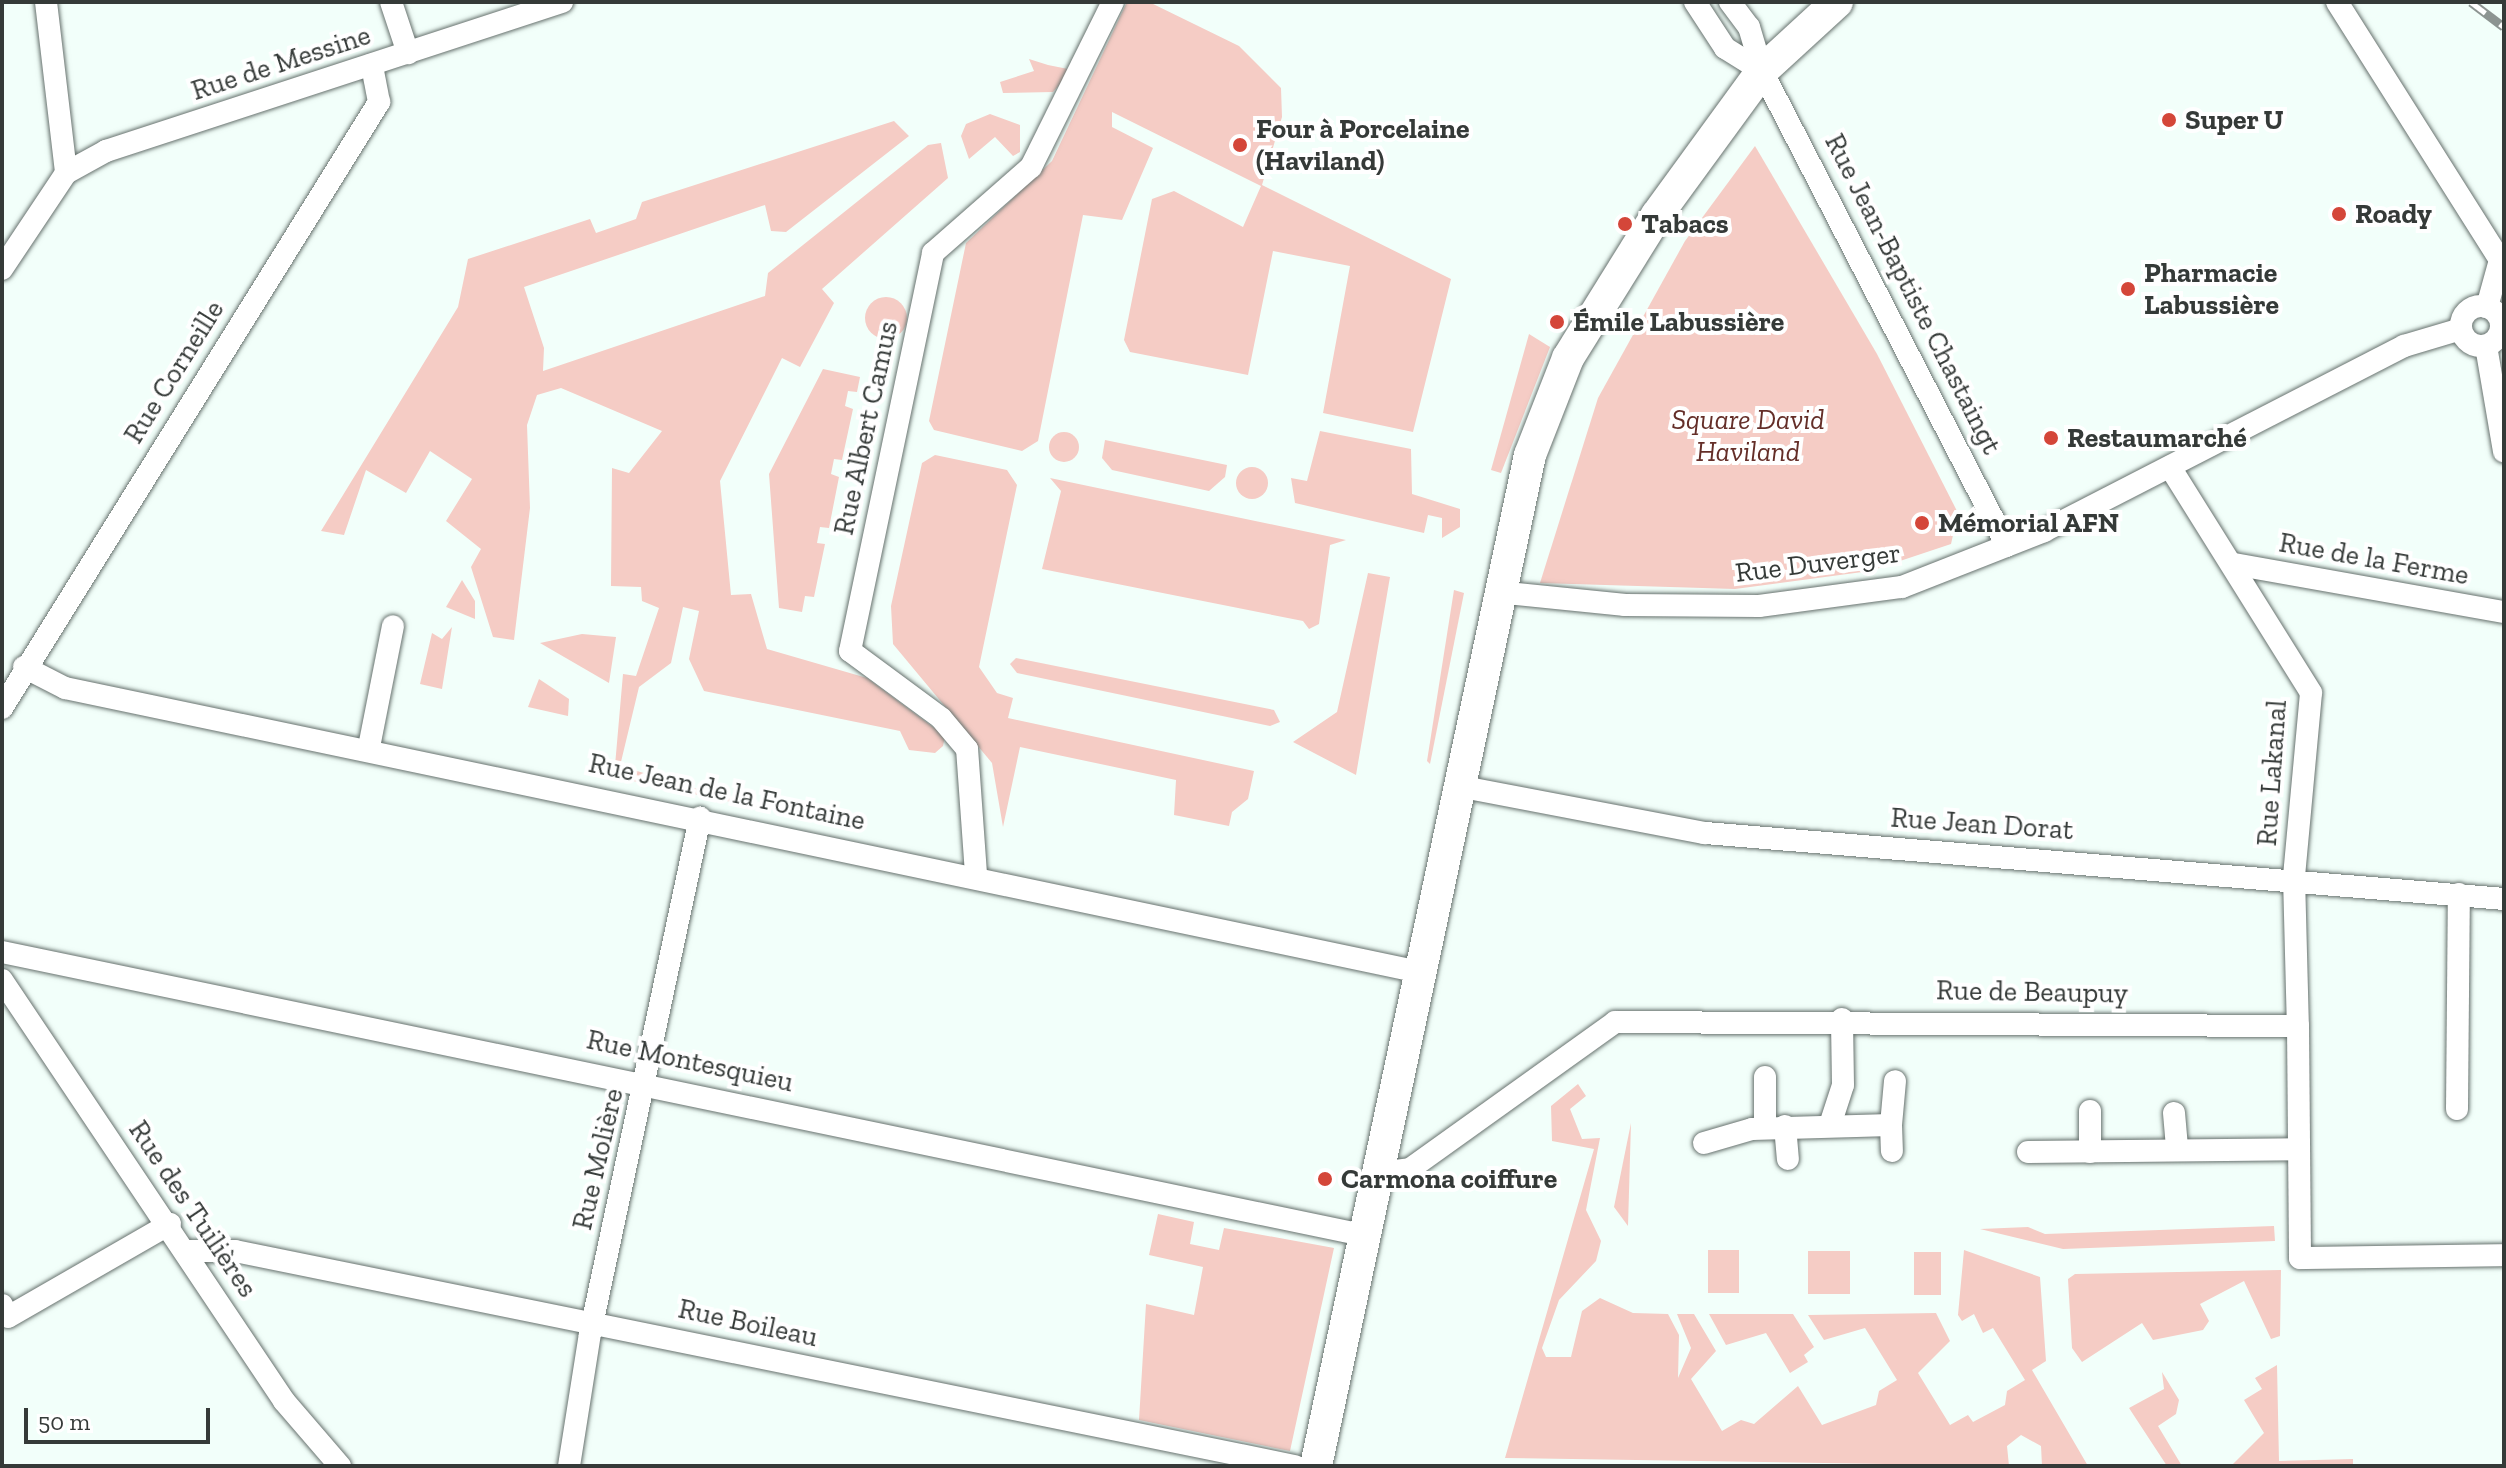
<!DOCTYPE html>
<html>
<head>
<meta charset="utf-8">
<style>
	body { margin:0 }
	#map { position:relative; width:2506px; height:1468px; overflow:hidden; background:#f2fffa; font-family:"Zilla Slab",serif }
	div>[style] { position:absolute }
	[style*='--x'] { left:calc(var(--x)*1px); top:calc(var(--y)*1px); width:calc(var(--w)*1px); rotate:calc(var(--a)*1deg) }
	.green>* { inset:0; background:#f5ccc5; transform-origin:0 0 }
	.round { border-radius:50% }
	.roads { filter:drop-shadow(0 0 2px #67726e) drop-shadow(0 0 2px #67726e) }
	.street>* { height:22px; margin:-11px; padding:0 11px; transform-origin:11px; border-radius:11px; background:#fff }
	.street>.ring { margin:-11px; padding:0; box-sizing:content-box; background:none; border:22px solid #fff; border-radius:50% }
	.secondary>* { height:32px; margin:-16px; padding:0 16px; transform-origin:16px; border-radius:16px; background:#fff }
	.rail>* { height:9px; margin-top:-4.5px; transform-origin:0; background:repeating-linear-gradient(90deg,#fff 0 18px,#8c9491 0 36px); box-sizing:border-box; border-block:2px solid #8c9491 }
	.dots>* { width:22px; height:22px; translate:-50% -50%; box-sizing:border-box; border:4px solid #fff; border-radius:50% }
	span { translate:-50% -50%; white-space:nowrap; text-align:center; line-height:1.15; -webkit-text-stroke:8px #fff; paint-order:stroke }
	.street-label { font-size:28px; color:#353a38 }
	.poi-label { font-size:28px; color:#353a38; font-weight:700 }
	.left { translate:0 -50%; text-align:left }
	.park-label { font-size:28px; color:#642e28; font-style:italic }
	.frame { position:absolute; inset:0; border:4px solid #353a38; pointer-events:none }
	.scale { position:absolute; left:24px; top:1408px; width:186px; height:36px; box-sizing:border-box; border:4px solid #353a38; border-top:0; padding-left:10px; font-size:24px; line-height:28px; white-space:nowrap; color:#353a38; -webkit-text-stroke:6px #fff; paint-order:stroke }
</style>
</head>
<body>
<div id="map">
	<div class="green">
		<div style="clip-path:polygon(1127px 2px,1149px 2px,1239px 46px,1281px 88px,1282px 117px,1262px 185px,1451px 279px,1413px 432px,1323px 413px,1350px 266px,1273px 251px,1248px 375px,1130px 352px,1124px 340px,1152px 199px,1174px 191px,1243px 227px,1261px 186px,1112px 112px,1112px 127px,1153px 148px,1122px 220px,1083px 215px,1038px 441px,1022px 451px,934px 430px,929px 421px,966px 243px,1052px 161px)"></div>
		<div style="clip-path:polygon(1029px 59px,1048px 65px,1073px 70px,1053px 92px,1003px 93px,1000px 82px,1034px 71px)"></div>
		<div style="clip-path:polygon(990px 114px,1020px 125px,1020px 152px,1013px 156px,995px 137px,969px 159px,961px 136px,966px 124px)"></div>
		<div style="clip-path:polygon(894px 121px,909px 136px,786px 232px,771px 231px,765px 205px,524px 287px,544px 348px,543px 371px,765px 296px,768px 273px,928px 145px,941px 143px,948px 178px,822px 289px,834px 303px,800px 367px,782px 358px,720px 481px,731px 595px,751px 594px,767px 649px,867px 678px,945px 736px,943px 746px,935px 753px,909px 750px,900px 731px,704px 691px,689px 659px,699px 611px,683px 607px,671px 663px,639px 687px,620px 766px,769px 810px,614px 777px,623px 674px,636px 676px,659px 608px,642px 601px,641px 587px,611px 586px,612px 468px,629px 473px,662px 431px,561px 388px,537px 395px,527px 425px,530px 508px,514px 640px,493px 637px,471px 567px,481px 549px,446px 521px,472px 479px,430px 451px,406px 493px,366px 470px,344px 535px,321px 531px,458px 307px,468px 259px,590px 219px,596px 233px,636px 219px,642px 202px)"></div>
		<div style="clip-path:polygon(1755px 146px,1877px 354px,1958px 513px,1951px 544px,1870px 571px,1735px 589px,1540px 583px,1598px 398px,1685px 241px)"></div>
		<div class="round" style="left:865px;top:297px;width:42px;height:42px"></div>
		<div style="clip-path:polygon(1529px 334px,1550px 347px,1501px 473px,1491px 470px)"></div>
		<div style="clip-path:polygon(823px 369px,860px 377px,857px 392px,848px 391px,845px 406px,853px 409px,842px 460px,834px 459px,831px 474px,839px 477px,829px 528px,820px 527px,817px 543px,825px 544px,814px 597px,805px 596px,802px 612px,779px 608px,769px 474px)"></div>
		<div style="clip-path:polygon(1320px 431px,1411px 449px,1412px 494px,1460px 509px,1460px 527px,1442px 538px,1442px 518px,1428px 515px,1424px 533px,1295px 503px,1291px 478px,1307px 481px)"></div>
		<div class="round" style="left:1049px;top:432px;width:30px;height:30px"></div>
		<div style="clip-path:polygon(1105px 440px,1227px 465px,1225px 477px,1209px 491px,1112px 470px,1102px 458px)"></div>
		<div style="clip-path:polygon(935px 455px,1007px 470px,1017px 485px,979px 667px,997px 693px,1013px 698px,1008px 718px,1254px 771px,1248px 799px,1232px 812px,1229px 826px,1174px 815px,1176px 780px,1020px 747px,1003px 827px,992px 763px,893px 644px,891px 606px,922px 463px)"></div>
		<div class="round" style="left:1236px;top:467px;width:32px;height:32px"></div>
		<div style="clip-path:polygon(1050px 478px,1346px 540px,1330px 545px,1319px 624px,1309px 629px,1303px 621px,1042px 569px,1061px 491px)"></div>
		<div style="clip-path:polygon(1368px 573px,1390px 577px,1356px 775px,1293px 742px,1337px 712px)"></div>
		<div style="clip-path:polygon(462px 580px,475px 601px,475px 619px,446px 607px)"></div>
		<div style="clip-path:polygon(1454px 590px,1464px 593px,1430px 764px,1427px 761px)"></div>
		<div style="clip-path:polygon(452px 627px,442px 689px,420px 684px,432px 633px,442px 639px)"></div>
		<div style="clip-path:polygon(582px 634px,616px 637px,609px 683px,540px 643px)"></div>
		<div style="clip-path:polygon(1016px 658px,1274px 710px,1280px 722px,1270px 726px,1017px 673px,1010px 664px)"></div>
		<div style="clip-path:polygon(539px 679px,569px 699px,568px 716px,528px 707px)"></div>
		<div style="clip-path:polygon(1578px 1084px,1586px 1096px,1570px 1109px,1582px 1139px,1600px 1138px,1586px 1210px,1601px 1241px,1596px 1261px,1559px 1300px,1542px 1348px,1546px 1357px,1571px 1357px,1582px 1311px,1600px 1298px,1633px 1313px,1668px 1314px,1679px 1335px,1678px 1378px,1691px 1348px,1677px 1314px,1694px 1314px,1716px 1351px,1691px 1379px,1722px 1431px,1741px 1420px,1754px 1424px,1798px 1386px,1822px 1425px,1876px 1405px,1879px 1391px,1897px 1380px,1865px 1328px,1824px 1340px,1808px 1315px,1936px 1313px,1950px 1341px,1918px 1373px,1950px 1425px,1968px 1415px,1973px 1422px,2005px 1405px,2007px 1391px,2025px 1380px,1993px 1328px,1983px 1333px,1974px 1314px,1962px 1321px,1958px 1315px,1964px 1250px,2040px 1277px,2046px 1361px,2032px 1370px,2088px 1466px,2042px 1466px,2041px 1446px,2021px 1435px,2007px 1446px,2009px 1466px,1505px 1458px,1594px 1149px,1552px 1141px,1551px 1106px)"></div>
		<div style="clip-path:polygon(1631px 1123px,1628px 1226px,1614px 1207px)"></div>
		<div style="clip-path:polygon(1158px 1214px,1194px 1222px,1190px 1244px,1219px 1250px,1224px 1228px,1334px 1248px,1290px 1451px,1139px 1420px,1146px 1304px,1194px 1315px,1203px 1267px,1149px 1255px)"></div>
		<div style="clip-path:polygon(2274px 1226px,2275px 1241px,2063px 1249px,1980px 1229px,2028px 1227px,2045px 1234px)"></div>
		<div style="left:1708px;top:1250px;width:31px;height:43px"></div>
		<div style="left:1808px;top:1251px;width:42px;height:43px"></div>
		<div style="left:1914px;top:1252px;width:27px;height:43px"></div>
		<div style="clip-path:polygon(2281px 1270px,2280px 1336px,2271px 1339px,2244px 1281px,2200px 1304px,2209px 1321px,2203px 1330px,2153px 1340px,2142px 1323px,2082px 1362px,2072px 1348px,2068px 1279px,2075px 1274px)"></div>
		<div style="clip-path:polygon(1709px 1314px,1793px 1314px,1814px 1347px,1804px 1355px,1808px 1362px,1790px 1373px,1766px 1333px,1726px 1345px)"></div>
		<div style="clip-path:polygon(2277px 1365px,2279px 1461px,2353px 1459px,2353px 1466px,2231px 1466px,2264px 1433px,2244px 1400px,2262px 1389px,2255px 1378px)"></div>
		<div style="clip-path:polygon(2162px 1372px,2179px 1400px,2176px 1414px,2158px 1426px,2182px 1466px,2167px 1466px,2129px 1408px,2164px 1389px)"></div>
	</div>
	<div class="roads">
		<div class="street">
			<div style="--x:46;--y:2;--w:172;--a:83.3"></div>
			<div style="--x:391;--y:2;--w:54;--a:71.6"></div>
			<div style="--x:1695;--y:2;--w:55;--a:56.9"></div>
			<div style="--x:1725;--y:48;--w:44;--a:31.9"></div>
			<div style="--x:1730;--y:2;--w:31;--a:53"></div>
			<div style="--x:1749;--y:27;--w:46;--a:73.5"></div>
			<div style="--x:1762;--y:71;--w:534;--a:62.72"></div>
			<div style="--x:2337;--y:2;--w:305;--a:57.7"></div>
			<div style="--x:2500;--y:260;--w:49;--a:105.5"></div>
			<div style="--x:2;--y:269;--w:115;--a:-56.3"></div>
			<div style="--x:66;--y:173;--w:46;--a:-28.8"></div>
			<div style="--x:106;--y:151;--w:480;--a:-18.1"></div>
			<div class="ring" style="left:2461px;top:306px;width:18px;height:18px"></div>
			<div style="--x:2486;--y:346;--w:107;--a:80.3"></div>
			<div style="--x:2170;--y:467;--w:266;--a:58"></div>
			<div style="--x:2311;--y:693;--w:185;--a:95.3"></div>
			<div style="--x:2294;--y:877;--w:149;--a:88.5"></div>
			<div style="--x:2234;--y:564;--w:274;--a:10.1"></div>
			<div style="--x:1497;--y:592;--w:129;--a:5.8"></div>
			<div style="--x:1625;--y:605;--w:134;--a:0.4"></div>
			<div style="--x:1759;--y:606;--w:144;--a:-7.6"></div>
			<div style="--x:1902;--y:587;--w:153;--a:-21.5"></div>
			<div style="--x:2044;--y:531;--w:405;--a:-27.2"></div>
			<div style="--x:2404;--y:346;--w:59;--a:-16.6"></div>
			<div style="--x:24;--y:667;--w:46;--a:27.1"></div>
			<div style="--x:65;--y:688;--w:1384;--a:11.84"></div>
			<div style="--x:2;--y:708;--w:714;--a:-58.11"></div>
			<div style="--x:379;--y:102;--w:38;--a:-101"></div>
			<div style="--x:369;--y:747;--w:123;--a:-78.8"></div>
			<div style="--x:1458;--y:786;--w:251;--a:10.8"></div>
			<div style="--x:1705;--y:833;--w:802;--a:4.72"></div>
			<div style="--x:976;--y:874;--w:125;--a:-94.1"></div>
			<div style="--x:967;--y:749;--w:40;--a:-130"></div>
			<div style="--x:941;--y:718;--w:113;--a:-143.6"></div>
			<div style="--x:850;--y:651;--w:407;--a:-78.2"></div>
			<div style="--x:933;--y:253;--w:130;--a:-41.3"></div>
			<div style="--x:1031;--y:167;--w:184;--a:-63.6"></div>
			<div style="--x:2;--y:952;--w:1390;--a:11.75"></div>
			<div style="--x:2;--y:980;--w:507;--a:56.18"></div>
			<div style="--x:284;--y:1401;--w:86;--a:49.3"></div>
			<div style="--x:1765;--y:1077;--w:51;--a:90"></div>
			<div style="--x:2457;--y:1109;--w:215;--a:-89.5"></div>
			<div style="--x:2174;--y:1113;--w:37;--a:85"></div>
			<div style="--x:1830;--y:1125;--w:42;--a:-72"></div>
			<div style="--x:1843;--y:1085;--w:66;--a:-90.9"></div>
			<div style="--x:1891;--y:1125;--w:26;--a:88"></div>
			<div style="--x:1785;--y:1126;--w:33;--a:85"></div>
			<div style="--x:1704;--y:1143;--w:50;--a:-16.3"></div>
			<div style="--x:1752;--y:1129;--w:139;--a:-1.6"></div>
			<div style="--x:1891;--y:1125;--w:44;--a:-84.8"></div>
			<div style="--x:2028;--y:1152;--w:271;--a:-0.6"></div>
			<div style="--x:2090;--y:1152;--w:41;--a:-90"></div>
			<div style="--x:1378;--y:1173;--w:32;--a:-7"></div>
			<div style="--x:1410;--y:1169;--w:252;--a:-35.6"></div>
			<div style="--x:1615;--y:1022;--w:683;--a:0.34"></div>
			<div style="--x:2298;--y:1026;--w:232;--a:89.5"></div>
			<div style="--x:2300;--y:1258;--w:204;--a:-0.8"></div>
			<div style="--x:187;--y:1251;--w:48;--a:0"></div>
			<div style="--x:235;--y:1251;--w:1082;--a:11.47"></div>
			<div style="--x:2;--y:1305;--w:13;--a:63"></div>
			<div style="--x:8;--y:1317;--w:187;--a:-29.9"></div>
			<div style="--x:569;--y:1466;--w:134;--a:-81"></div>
			<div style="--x:590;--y:1334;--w:528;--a:-77.97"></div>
		</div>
		<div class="secondary">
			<div style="--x:1316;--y:1466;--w:1033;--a:-78.05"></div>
			<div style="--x:1530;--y:455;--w:104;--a:-68.6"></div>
			<div style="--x:1568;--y:358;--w:168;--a:-58.1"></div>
			<div style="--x:1657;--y:215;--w:178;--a:-53.9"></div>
			<div style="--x:1762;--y:71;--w:102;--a:-42.6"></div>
		</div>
	</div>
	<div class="rail">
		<div style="--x:2471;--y:2;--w:41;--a:37.1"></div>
	</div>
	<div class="dots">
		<div style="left:2169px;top:120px;background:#d44639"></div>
		<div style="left:1240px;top:145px;background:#d44639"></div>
		<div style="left:2339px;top:214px;background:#d44639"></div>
		<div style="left:1625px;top:224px;background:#d44639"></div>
		<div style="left:2128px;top:289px;background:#d44639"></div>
		<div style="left:1557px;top:322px;background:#d44639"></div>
		<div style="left:2051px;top:438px;background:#d44639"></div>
		<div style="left:1922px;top:523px;background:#d44639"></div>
		<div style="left:1325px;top:1179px;background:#d44639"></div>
	</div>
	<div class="street-label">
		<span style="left:281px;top:63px;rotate:-18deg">Rue de Messine</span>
		<span style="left:1913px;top:294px;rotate:63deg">Rue Jean-Baptiste Chastaingt</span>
		<span style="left:174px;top:372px;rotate:-58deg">Rue Corneille</span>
		<span style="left:866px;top:428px;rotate:-78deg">Rue Albert Camus</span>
		<span style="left:2374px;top:559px;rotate:10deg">Rue de la Ferme</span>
		<span style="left:1818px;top:563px;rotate:-7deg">Rue Duverger</span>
		<span style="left:2272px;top:773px;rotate:-86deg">Rue Lakanal</span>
		<span style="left:727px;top:792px;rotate:12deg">Rue Jean de la Fontaine</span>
		<span style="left:1982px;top:824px;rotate:4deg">Rue Jean Dorat</span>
		<span style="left:2032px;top:992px;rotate:1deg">Rue de Beaupuy</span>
		<span style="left:690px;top:1061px;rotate:12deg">Rue Montesquieu</span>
		<span style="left:598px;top:1159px;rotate:-77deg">Rue Molière</span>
		<span style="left:193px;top:1209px;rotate:56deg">Rue des Tuilières</span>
		<span style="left:748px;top:1323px;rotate:12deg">Rue Boileau</span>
	</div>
	<div class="poi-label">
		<span class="left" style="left:2185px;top:120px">Super U</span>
		<span class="left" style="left:1256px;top:145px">Four à Porcelaine<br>(Haviland)</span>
		<span class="left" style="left:2355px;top:214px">Roady</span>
		<span class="left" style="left:1641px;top:224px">Tabacs</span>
		<span class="left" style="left:2144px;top:289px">Pharmacie<br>Labussière</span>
		<span class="left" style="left:1573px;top:322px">Émile Labussière</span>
		<span class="left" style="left:2067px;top:438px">Restaumarché</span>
		<span class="left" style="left:1938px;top:523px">Mémorial AFN</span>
		<span class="left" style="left:1341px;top:1179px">Carmona coiffure</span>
	</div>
	<div class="park-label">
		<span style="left:1748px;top:436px">Square David<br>Haviland</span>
	</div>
	<div class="frame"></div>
	<div class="scale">50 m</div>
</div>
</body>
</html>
